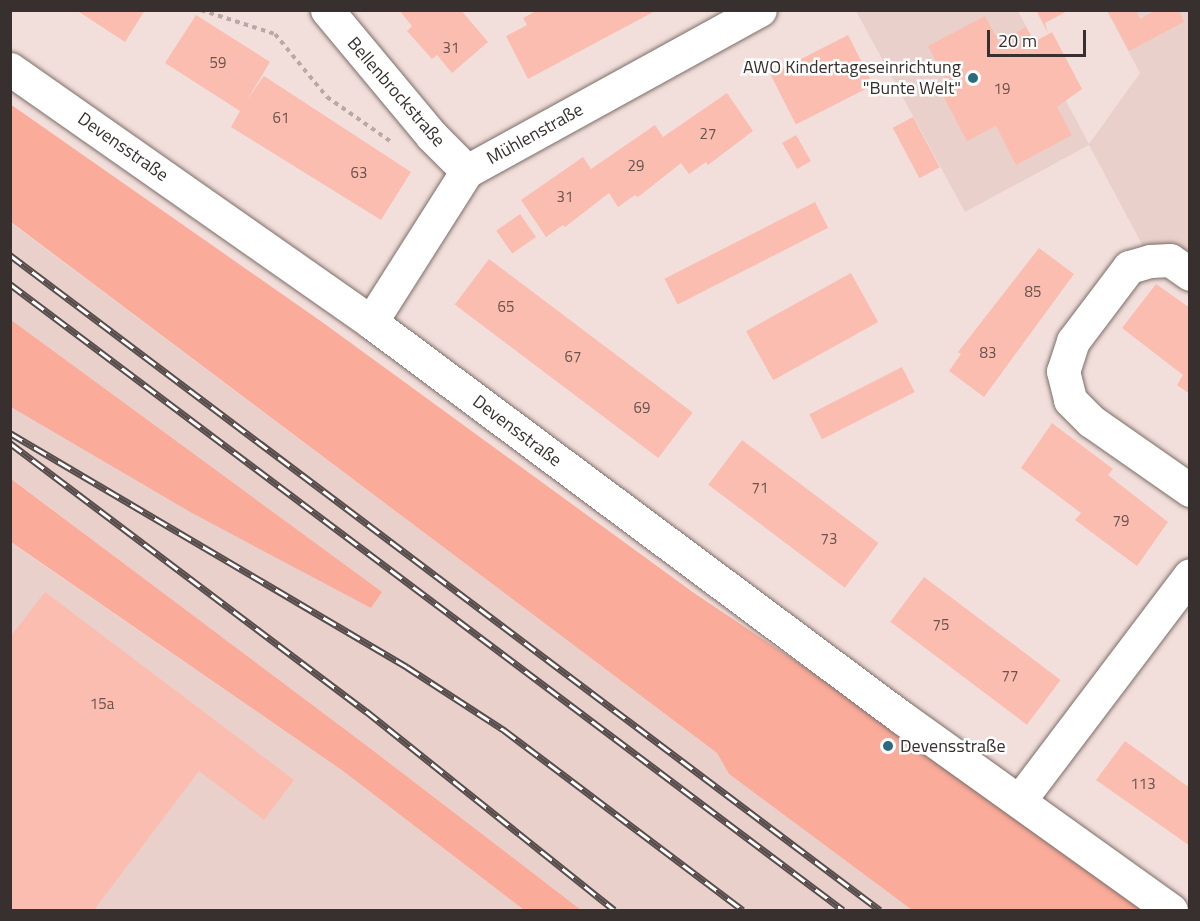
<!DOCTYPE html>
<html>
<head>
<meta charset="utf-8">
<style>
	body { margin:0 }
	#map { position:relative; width:1200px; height:921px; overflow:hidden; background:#f2dfdb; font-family:"Titillium Web",sans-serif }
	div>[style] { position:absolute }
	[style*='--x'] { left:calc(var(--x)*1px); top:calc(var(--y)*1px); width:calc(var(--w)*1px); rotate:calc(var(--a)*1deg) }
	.built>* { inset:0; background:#ead0ca }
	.green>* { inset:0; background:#faab9a }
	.building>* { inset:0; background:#fbbdaf; transform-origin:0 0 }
	.path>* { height:4px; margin-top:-2px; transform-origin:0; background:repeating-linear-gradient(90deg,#b8a9a6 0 4.5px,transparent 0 9px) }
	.roads { filter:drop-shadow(0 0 2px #7d6d69) drop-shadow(0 0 2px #7d6d69) }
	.street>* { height:33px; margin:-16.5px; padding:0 16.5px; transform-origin:16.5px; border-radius:16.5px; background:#fff }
	.rail>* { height:7px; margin-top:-3.5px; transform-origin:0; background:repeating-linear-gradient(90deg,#fff 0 14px,#564d4c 0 28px); box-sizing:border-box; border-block:2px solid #564d4c }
	.dots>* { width:16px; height:16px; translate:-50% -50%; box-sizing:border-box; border:3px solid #fff; border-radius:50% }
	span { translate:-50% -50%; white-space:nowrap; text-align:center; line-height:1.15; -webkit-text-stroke:5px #fff; paint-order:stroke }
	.number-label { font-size:15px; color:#68534f }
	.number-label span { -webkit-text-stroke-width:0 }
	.poi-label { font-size:18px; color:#37302f }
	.right { translate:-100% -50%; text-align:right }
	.left { translate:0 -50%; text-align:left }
	.street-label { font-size:18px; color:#37302f }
	.frame { position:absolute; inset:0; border:12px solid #37302f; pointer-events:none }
	.scale { position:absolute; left:987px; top:30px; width:99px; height:27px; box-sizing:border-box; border:3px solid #37302f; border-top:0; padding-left:8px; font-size:18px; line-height:21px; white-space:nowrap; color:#37302f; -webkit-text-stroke:4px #fff; paint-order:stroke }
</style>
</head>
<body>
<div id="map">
	<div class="built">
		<div style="clip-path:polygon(856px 11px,1018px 11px,1089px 144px,1140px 73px,1107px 11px,1189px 11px,1189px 256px,1145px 250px,1089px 145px,965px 212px)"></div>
		<div style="clip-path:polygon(10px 222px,717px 753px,729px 774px,912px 910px,581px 910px,11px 478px)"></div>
		<div style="clip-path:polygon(10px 542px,343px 771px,524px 910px,11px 910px)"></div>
	</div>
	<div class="green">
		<div style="clip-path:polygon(10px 104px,322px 322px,694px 593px,1021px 812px,1156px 910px,912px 910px,729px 774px,717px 753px,11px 222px)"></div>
		<div style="clip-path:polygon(11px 320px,382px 592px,371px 608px,192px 513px,11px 407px)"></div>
		<div style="clip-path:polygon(10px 478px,367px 746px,581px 910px,524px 910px,343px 771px,11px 542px)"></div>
	</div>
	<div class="building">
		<div style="clip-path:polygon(76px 10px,145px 10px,125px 42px)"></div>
		<div style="clip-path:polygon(399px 10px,461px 10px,488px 42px,452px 73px,437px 55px,432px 59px,407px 31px,412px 26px)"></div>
		<div style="clip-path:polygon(538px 10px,657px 10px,528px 79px,506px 36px,527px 25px,523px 18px)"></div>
		<div style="clip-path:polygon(1036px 10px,1069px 10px,1045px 23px,1048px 33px)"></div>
		<div style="clip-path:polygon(1107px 10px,1136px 10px,1140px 19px,1156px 10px,1179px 10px,1184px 22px,1129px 51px)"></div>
		<div style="clip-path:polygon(196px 15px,270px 62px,247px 100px,264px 76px,411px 172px,381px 220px,231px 127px,240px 111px,165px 63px)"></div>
		<div style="clip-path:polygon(985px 16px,999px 42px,1026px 27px,1034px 42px,1052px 32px,1082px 89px,1057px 107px,1072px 135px,1016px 165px,996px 126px,967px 141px,941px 92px,950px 87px,928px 46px)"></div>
		<div style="left:848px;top:35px;width:56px;height:87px;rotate:63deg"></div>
		<div style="clip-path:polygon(727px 93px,753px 131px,708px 165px,706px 162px,689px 174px,681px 163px,638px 197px,635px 195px,618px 207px,609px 193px,565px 227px,563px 225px,546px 237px,521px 200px,583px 157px,591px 169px,655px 125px,663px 137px)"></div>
		<div style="left:913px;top:117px;width:57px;height:23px;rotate:62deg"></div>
		<div style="left:796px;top:135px;width:30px;height:16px;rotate:60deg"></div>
		<div style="left:815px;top:202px;width:29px;height:169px;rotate:63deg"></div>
		<div style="left:520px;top:214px;width:28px;height:29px;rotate:55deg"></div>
		<div style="clip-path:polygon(1039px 248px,1074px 274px,984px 397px,949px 371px,961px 354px,958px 352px)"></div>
		<div style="left:489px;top:259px;width:255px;height:57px;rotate:37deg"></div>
		<div style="left:851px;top:273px;width:56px;height:120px;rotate:61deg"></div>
		<div style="clip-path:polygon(1156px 284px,1190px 308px,1190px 394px,1177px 385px,1183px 375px,1122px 328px)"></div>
		<div style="left:902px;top:367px;width:28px;height:104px;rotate:63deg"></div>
		<div style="clip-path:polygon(1052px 423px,1113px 469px,1108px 475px,1168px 522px,1137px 566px,1075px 520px,1081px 513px,1021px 468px)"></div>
		<div style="left:742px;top:440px;width:171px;height:56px;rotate:37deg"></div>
		<div style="left:924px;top:577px;width:171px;height:56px;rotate:37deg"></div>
		<div style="clip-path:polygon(45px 592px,294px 780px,264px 820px,199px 771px,94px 910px,10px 910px,10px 637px)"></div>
		<div style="clip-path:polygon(1125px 741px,1190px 788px,1190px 846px,1096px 780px)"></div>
	</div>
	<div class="path">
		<div style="--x:201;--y:10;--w:78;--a:18"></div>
		<div style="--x:275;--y:34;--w:82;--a:50.5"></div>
		<div style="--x:327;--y:97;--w:77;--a:34.9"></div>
	</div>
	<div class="roads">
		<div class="street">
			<div style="--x:327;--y:10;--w:163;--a:50.2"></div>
			<div style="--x:431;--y:135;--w:51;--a:45"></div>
			<div style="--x:10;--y:69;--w:441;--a:35"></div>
			<div style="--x:371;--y:322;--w:661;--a:36.7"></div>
			<div style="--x:901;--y:717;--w:332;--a:35.6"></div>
			<div style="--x:1190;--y:274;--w:24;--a:-145"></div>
			<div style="--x:1170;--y:260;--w:20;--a:177"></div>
			<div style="--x:1150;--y:261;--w:22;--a:164"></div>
			<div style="--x:1129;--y:267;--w:93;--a:127.1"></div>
			<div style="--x:1073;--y:341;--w:32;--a:108"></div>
			<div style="--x:1063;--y:371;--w:30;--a:76"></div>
			<div style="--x:1070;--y:400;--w:30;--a:45"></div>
			<div style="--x:1091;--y:421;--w:121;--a:34.9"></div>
			<div style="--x:371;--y:322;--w:179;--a:-57.6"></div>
			<div style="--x:467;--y:171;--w:334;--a:-28.8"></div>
			<div style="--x:1019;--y:801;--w:283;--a:-52.9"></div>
		</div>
	</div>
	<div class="rail">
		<div style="--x:10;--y:255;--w:1089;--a:36.98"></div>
		<div style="--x:10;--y:284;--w:1042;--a:36.92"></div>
		<div style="--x:10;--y:433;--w:461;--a:30.5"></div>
		<div style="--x:407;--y:667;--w:116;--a:33"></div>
		<div style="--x:504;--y:730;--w:299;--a:37"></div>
		<div style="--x:10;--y:443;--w:446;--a:37"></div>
		<div style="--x:366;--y:711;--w:318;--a:38.7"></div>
	</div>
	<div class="dots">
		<div style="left:973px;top:78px;background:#2b6a7f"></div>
		<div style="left:888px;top:746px;background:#2b6a7f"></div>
	</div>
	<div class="number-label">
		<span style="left:451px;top:48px">31</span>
		<span style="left:218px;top:63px">59</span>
		<span style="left:1002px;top:89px">19</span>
		<span style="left:281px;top:118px">61</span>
		<span style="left:708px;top:134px">27</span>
		<span style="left:636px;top:166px">29</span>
		<span style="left:359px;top:173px">63</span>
		<span style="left:565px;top:197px">31</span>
		<span style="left:1033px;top:292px">85</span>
		<span style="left:506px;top:307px">65</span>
		<span style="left:988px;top:353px">83</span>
		<span style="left:573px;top:357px">67</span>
		<span style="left:642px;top:408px">69</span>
		<span style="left:760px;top:488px">71</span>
		<span style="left:1121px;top:521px">79</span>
		<span style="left:829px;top:539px">73</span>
		<span style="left:941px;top:625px">75</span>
		<span style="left:1010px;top:676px">77</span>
		<span style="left:102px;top:704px">15a</span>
		<span style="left:1143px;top:784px">113</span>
	</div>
	<div class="poi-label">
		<span class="right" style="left:961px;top:78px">AWO Kindertageseinrichtung<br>"Bunte Welt"</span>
		<span class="left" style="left:900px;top:746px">Devensstraße</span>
	</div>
	<div class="street-label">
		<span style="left:396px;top:92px;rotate:49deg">Bellenbrockstraße</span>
		<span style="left:535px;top:134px;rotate:-29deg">Mühlenstraße</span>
		<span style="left:123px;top:147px;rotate:35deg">Devensstraße</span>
		<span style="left:517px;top:431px;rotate:37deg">Devensstraße</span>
	</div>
	<div class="frame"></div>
	<div class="scale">20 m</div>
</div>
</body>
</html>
